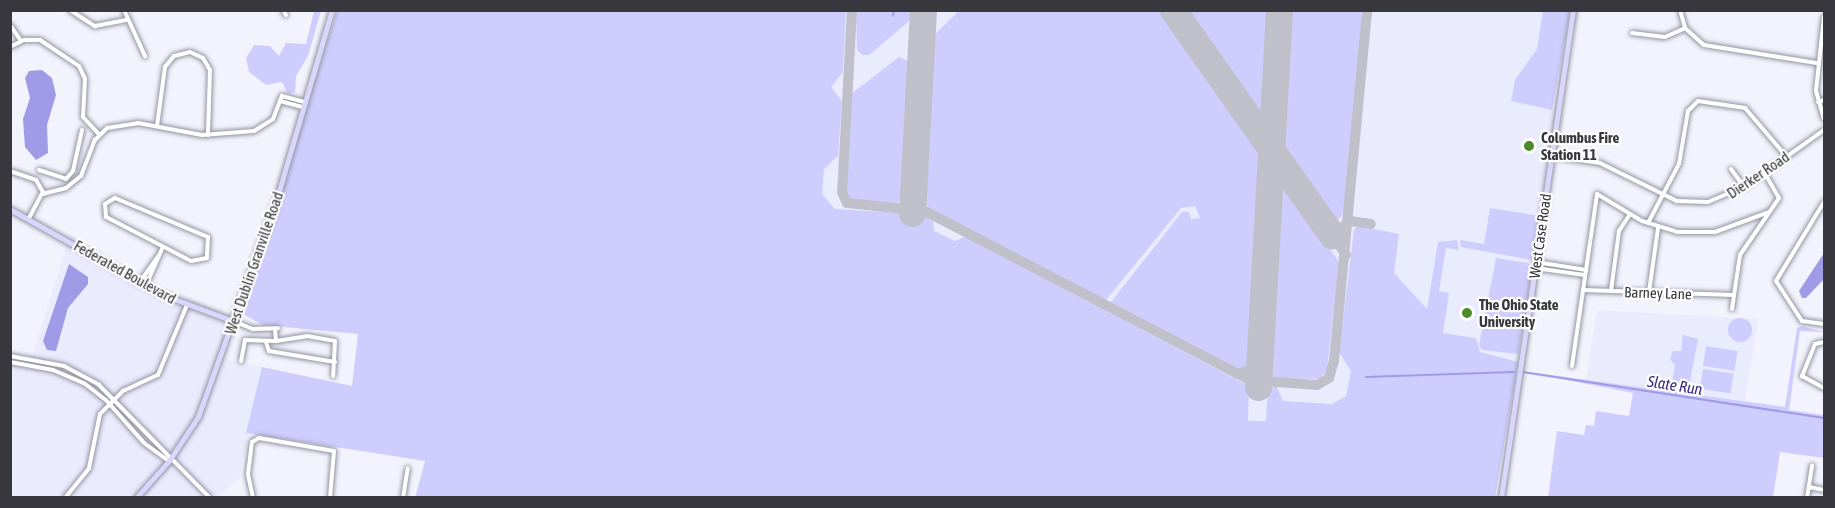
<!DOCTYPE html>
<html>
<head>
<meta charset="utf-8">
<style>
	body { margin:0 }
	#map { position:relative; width:1835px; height:508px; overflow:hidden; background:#f3f3fd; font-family:"Asap Condensed",sans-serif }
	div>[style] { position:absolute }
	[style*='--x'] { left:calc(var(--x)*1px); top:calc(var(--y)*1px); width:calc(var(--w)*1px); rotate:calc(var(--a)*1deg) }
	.built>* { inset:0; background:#ebebfe }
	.green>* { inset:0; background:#cecdfe; transform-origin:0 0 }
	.round { border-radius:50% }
	.water>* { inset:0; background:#a09be7 }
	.stream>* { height:1.5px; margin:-0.75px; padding:0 0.75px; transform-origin:0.75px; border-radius:0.75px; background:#a09be7 }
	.taxiway>* { height:10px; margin:-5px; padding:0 5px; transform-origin:5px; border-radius:5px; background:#c0c0ca }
	.runway>* { height:27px; margin:-13.5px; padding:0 13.5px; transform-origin:13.5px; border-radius:13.5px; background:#c0c0ca }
	.roads { filter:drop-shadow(0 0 2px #9494a3) drop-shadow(0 0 2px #9494a3) }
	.minor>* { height:4px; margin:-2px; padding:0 2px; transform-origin:2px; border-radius:2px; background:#fff }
	.major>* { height:4.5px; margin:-2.25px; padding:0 2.25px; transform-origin:2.25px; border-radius:2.25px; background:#d8d7fb }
	.dots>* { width:16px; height:16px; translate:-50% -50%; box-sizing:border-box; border:3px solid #fff; border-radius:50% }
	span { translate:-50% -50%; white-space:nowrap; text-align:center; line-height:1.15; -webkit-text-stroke:4.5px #fff; paint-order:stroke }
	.poi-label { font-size:15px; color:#37373d; font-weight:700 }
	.left { translate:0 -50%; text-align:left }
	.street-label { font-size:15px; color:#37373d }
	.water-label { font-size:16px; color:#39287e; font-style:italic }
	.frame { position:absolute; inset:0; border:12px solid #37373d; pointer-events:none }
</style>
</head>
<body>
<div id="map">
	<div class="built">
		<div style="clip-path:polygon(789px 11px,1570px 11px,1517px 369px,1360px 497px,738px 334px)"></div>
		<div style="clip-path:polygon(70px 235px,154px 284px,225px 312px,233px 321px,220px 358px,262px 367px,239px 479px,217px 497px,11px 497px,10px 362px,30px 364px)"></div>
		<div style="clip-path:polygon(1597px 310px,1758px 319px,1745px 403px,1586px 379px)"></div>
	</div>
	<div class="green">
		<div style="clip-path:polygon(846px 10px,843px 72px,831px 87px,842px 101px,838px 156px,824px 169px,822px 194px,835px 209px,921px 214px,933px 220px,934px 231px,955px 241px,965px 237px,1249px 386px,1248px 421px,1266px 421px,1268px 387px,1277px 387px,1283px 401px,1332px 404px,1346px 396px,1351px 371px,1339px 352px,1354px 229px,1360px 226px,1399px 234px,1394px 273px,1427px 309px,1438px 242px,1457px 240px,1459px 250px,1446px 248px,1439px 291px,1449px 293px,1443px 333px,1476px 338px,1480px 352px,1518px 362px,1495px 497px,415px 498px,425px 461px,246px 433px,262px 367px,352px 386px,358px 334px,263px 325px,241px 313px,337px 11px)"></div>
		<div style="clip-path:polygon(960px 10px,1161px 11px,1261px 151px,1250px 365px,1243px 371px,1111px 302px,1182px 212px,1189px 212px,1191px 219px,1200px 218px,1195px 206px,1181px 208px,1106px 300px,928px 207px,922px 196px,931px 38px)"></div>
		<div style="clip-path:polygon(1288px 10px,1362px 11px,1347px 207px,1338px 221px,1330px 217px,1280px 144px)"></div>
		<div style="clip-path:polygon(314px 11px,321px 11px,308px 56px,296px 76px,295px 92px,288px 94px,282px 82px,266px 85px,249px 72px,246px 58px,254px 45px,270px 46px,279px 56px,286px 43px,306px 44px)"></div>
		<div style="clip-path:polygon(856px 11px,914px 11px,914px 17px,869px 55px,862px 55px,857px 50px)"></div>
		<div style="clip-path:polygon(1184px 11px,1270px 11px,1264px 115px,1257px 115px)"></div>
		<div style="clip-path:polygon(1543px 11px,1570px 11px,1552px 110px,1511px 101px,1515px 80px,1537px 49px)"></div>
		<div style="clip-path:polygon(899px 57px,910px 62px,903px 199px,897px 203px,852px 202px,846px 193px,851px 94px)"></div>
		<div style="clip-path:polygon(1279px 185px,1284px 185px,1339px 262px,1327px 370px,1320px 379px,1274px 378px,1268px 372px)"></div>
		<div style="clip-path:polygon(1490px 208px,1540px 216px,1532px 260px,1461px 247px,1460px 240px,1484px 244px)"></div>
		<div style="clip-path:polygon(1496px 258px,1528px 263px,1532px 268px,1518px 354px,1482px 350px,1479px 345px)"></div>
		<div class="round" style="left:1728px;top:318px;width:24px;height:24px"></div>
		<div style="clip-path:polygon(1802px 326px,1824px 332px,1800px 331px,1789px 410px,1824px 415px,1824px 458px,1780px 452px,1773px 497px,1548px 497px,1557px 431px,1584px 435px,1586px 425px,1594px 426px,1596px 411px,1629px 416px,1633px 393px,1522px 371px,1785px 407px,1797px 328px)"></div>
		<div style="clip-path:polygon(1683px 335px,1698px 339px,1688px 392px,1671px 389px,1675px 365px,1670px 359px,1673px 351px,1681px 351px)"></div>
		<div style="left:1706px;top:346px;width:32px;height:20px;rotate:9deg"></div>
		<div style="left:1703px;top:369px;width:31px;height:20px;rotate:9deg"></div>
	</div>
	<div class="water">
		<div style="clip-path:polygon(42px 70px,52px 78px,56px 95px,47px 125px,48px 153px,36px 160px,25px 147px,23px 119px,30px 98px,25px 78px,29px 71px)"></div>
		<div style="clip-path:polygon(1824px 253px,1824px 279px,1806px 298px,1802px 298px,1799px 291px)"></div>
		<div style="clip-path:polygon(69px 264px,88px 277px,88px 284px,68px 308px,56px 351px,47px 350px,43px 341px)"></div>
	</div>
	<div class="stream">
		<div style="--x:893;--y:16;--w:6;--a:-81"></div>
		<div style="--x:1523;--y:372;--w:304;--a:8.7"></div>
		<div style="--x:1366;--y:377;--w:148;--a:-1.9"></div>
	</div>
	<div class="taxiway">
		<div style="--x:852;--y:10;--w:182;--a:93.1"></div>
		<div style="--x:842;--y:192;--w:12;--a:66"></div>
		<div style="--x:847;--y:203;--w:78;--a:5.9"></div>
		<div style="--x:925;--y:211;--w:365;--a:27.5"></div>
		<div style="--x:1249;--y:380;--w:68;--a:4.2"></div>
		<div style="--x:1317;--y:385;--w:14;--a:-30"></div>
		<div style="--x:1329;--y:378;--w:18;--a:-74"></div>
		<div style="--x:1334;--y:361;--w:353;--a:-84.6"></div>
		<div style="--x:1346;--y:255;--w:24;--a:-125"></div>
		<div style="--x:1332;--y:235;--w:23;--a:-38"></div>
		<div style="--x:1350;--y:221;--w:21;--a:8"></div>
		<div style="--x:1237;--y:374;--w:23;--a:-18"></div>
	</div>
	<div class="runway">
		<div style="--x:1173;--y:10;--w:276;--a:54.8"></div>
		<div style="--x:912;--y:213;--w:203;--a:-86.9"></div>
		<div style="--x:1258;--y:387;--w:378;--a:-86.8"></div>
	</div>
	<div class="roads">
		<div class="minor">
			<div style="--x:70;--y:10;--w:30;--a:33"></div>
			<div style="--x:95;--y:26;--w:33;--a:-11"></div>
			<div style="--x:124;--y:10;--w:51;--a:65.5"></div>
			<div style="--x:283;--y:10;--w:6;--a:59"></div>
			<div style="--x:1680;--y:10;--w:19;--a:74"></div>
			<div style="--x:1685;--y:28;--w:25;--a:42"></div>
			<div style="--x:1704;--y:45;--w:114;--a:9.1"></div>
			<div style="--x:1824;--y:17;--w:74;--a:96.2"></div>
			<div style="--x:1816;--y:91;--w:29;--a:74"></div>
			<div style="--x:10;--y:25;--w:19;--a:55"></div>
			<div style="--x:1632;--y:33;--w:33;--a:7"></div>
			<div style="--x:1665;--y:37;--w:22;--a:-24"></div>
			<div style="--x:10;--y:47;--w:16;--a:-27"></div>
			<div style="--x:24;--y:40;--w:16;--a:0"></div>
			<div style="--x:40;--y:40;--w:47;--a:33.7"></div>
			<div style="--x:79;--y:66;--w:14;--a:65"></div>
			<div style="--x:85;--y:79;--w:38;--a:93"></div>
			<div style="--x:83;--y:117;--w:23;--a:47"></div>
			<div style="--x:280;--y:101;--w:24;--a:15"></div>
			<div style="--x:1818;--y:102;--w:6;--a:-18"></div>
			<div style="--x:157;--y:126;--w:60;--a:-82.3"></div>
			<div style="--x:165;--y:67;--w:14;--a:-51"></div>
			<div style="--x:174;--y:56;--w:16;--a:-14"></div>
			<div style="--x:190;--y:52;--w:14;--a:25"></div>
			<div style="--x:203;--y:58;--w:14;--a:60"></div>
			<div style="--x:210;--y:70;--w:65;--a:91.8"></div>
			<div style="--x:1552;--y:156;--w:49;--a:8.3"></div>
			<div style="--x:1600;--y:163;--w:86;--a:26.3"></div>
			<div style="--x:1677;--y:201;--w:31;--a:2"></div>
			<div style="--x:1708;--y:202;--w:39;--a:-23"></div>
			<div style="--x:1744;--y:187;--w:98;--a:-35.5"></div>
			<div style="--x:1731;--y:169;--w:22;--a:54"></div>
			<div style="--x:39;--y:170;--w:28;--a:18"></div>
			<div style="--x:10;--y:171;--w:28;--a:19"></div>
			<div style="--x:36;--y:180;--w:16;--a:60"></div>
			<div style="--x:66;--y:179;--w:11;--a:-49"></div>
			<div style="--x:73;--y:171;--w:42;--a:-77.6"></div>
			<div style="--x:115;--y:198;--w:101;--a:22.8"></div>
			<div style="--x:208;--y:237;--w:21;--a:93"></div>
			<div style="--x:207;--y:258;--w:16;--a:169"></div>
			<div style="--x:191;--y:261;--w:96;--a:-152.6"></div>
			<div style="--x:106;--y:217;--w:13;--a:-94"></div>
			<div style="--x:105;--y:204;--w:12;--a:-31"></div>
			<div style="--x:1824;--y:202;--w:92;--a:121.3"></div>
			<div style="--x:1776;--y:281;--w:48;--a:57"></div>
			<div style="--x:1802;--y:321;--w:22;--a:8"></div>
			<div style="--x:29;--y:218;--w:27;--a:-62"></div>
			<div style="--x:42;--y:194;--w:25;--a:-14"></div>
			<div style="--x:66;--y:188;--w:19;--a:-39"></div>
			<div style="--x:81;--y:176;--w:39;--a:-69"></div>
			<div style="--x:95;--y:140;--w:17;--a:-45"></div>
			<div style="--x:107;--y:128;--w:31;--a:-9"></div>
			<div style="--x:138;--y:123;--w:65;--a:10.6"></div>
			<div style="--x:202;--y:135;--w:52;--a:-4.4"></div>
			<div style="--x:254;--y:131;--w:22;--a:-32"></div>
			<div style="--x:273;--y:119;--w:25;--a:-69"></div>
			<div style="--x:282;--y:96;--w:24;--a:15"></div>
			<div style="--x:1648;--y:223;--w:67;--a:-62.3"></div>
			<div style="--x:1679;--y:164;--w:54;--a:-80.4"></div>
			<div style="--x:1688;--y:111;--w:14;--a:-45"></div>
			<div style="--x:1698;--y:101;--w:48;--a:8.5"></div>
			<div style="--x:1745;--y:108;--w:63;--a:49.5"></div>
			<div style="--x:1536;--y:262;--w:51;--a:9.1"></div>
			<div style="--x:1535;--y:268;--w:50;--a:8"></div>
			<div style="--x:140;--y:282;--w:32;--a:-55"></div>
			<div style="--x:146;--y:285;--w:39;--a:-66"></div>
			<div style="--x:1583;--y:290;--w:151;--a:1.9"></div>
			<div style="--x:1611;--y:291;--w:61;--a:-82.4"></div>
			<div style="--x:1619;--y:231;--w:20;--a:-57"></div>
			<div style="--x:1649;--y:292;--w:65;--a:-82"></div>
			<div style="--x:1732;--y:309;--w:55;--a:-81.6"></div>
			<div style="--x:1740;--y:255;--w:69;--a:-55.6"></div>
			<div style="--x:1779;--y:198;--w:30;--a:-120"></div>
			<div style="--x:233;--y:321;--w:22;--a:22"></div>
			<div style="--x:253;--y:329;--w:25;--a:-2"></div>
			<div style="--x:276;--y:341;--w:31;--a:-9"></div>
			<div style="--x:307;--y:336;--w:28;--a:10"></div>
			<div style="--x:335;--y:341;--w:35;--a:93"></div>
			<div style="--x:266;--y:342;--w:9;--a:72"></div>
			<div style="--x:269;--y:351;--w:67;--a:9.5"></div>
			<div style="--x:1824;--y:342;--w:9;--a:167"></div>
			<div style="--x:1815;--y:344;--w:35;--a:112"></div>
			<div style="--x:1802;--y:376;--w:25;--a:29"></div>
			<div style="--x:10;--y:356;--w:55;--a:10.5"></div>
			<div style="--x:64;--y:366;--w:40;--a:28"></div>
			<div style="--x:99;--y:385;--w:158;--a:45.5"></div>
			<div style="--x:241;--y:361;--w:21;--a:-79"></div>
			<div style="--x:245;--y:340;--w:31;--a:2"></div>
			<div style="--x:276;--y:341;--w:12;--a:-95"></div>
			<div style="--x:10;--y:362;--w:44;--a:10.5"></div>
			<div style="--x:53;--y:370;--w:34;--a:23"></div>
			<div style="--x:84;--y:383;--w:28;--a:38"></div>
			<div style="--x:106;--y:400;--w:57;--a:48.5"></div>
			<div style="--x:144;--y:443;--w:31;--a:36"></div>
			<div style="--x:1572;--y:366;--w:174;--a:-81.7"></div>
			<div style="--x:1597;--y:194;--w:52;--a:31"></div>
			<div style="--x:1642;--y:221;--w:37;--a:17"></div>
			<div style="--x:1677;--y:232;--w:38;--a:0"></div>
			<div style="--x:1715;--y:232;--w:58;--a:-20.3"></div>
			<div style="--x:1809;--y:487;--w:15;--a:11"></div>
			<div style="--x:65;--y:498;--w:38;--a:-51"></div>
			<div style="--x:89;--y:468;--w:55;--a:-78.5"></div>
			<div style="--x:100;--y:414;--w:33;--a:-45"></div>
			<div style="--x:123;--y:391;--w:38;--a:-25"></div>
			<div style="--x:158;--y:375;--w:76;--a:-67.5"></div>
			<div style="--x:253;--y:498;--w:25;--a:-102"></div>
			<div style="--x:248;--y:474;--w:32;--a:-83"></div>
			<div style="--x:252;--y:442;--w:8;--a:-30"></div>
			<div style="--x:259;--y:438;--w:76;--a:9.8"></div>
			<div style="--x:334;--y:451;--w:47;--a:94.9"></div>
			<div style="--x:403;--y:498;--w:30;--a:-81"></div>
			<div style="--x:1807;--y:498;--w:33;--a:-81"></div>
		</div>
		<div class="major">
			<div style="--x:10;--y:209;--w:176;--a:29.2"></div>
			<div style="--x:164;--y:295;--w:74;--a:20.6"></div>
			<div style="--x:136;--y:498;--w:50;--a:-48.3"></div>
			<div style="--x:169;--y:461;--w:53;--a:-56.6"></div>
			<div style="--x:198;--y:417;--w:233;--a:-70.2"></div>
			<div style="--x:277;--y:198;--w:196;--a:-73.7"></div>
			<div style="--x:1501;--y:498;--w:493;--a:-81.6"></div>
		</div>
	</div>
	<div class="dots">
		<div style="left:1529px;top:146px;background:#4d8a29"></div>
		<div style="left:1467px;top:313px;background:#4d8a29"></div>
	</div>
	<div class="poi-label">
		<span class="left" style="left:1541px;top:146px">Columbus Fire<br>Station 11</span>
		<span class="left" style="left:1479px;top:313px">The Ohio State<br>University</span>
	</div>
	<div class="street-label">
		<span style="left:1758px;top:175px;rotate:-34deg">Dierker Road</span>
		<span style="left:1540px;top:236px;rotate:-82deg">West Case Road</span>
		<span style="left:254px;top:263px;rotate:-71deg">West Dublin Granville Road</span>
		<span style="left:125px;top:272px;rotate:29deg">Federated Boulevard</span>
		<span style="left:1658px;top:293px;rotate:2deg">Barney Lane</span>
	</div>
	<div class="water-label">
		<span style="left:1675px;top:385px;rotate:9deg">Slate Run</span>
	</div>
	<div class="frame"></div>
</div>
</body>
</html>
